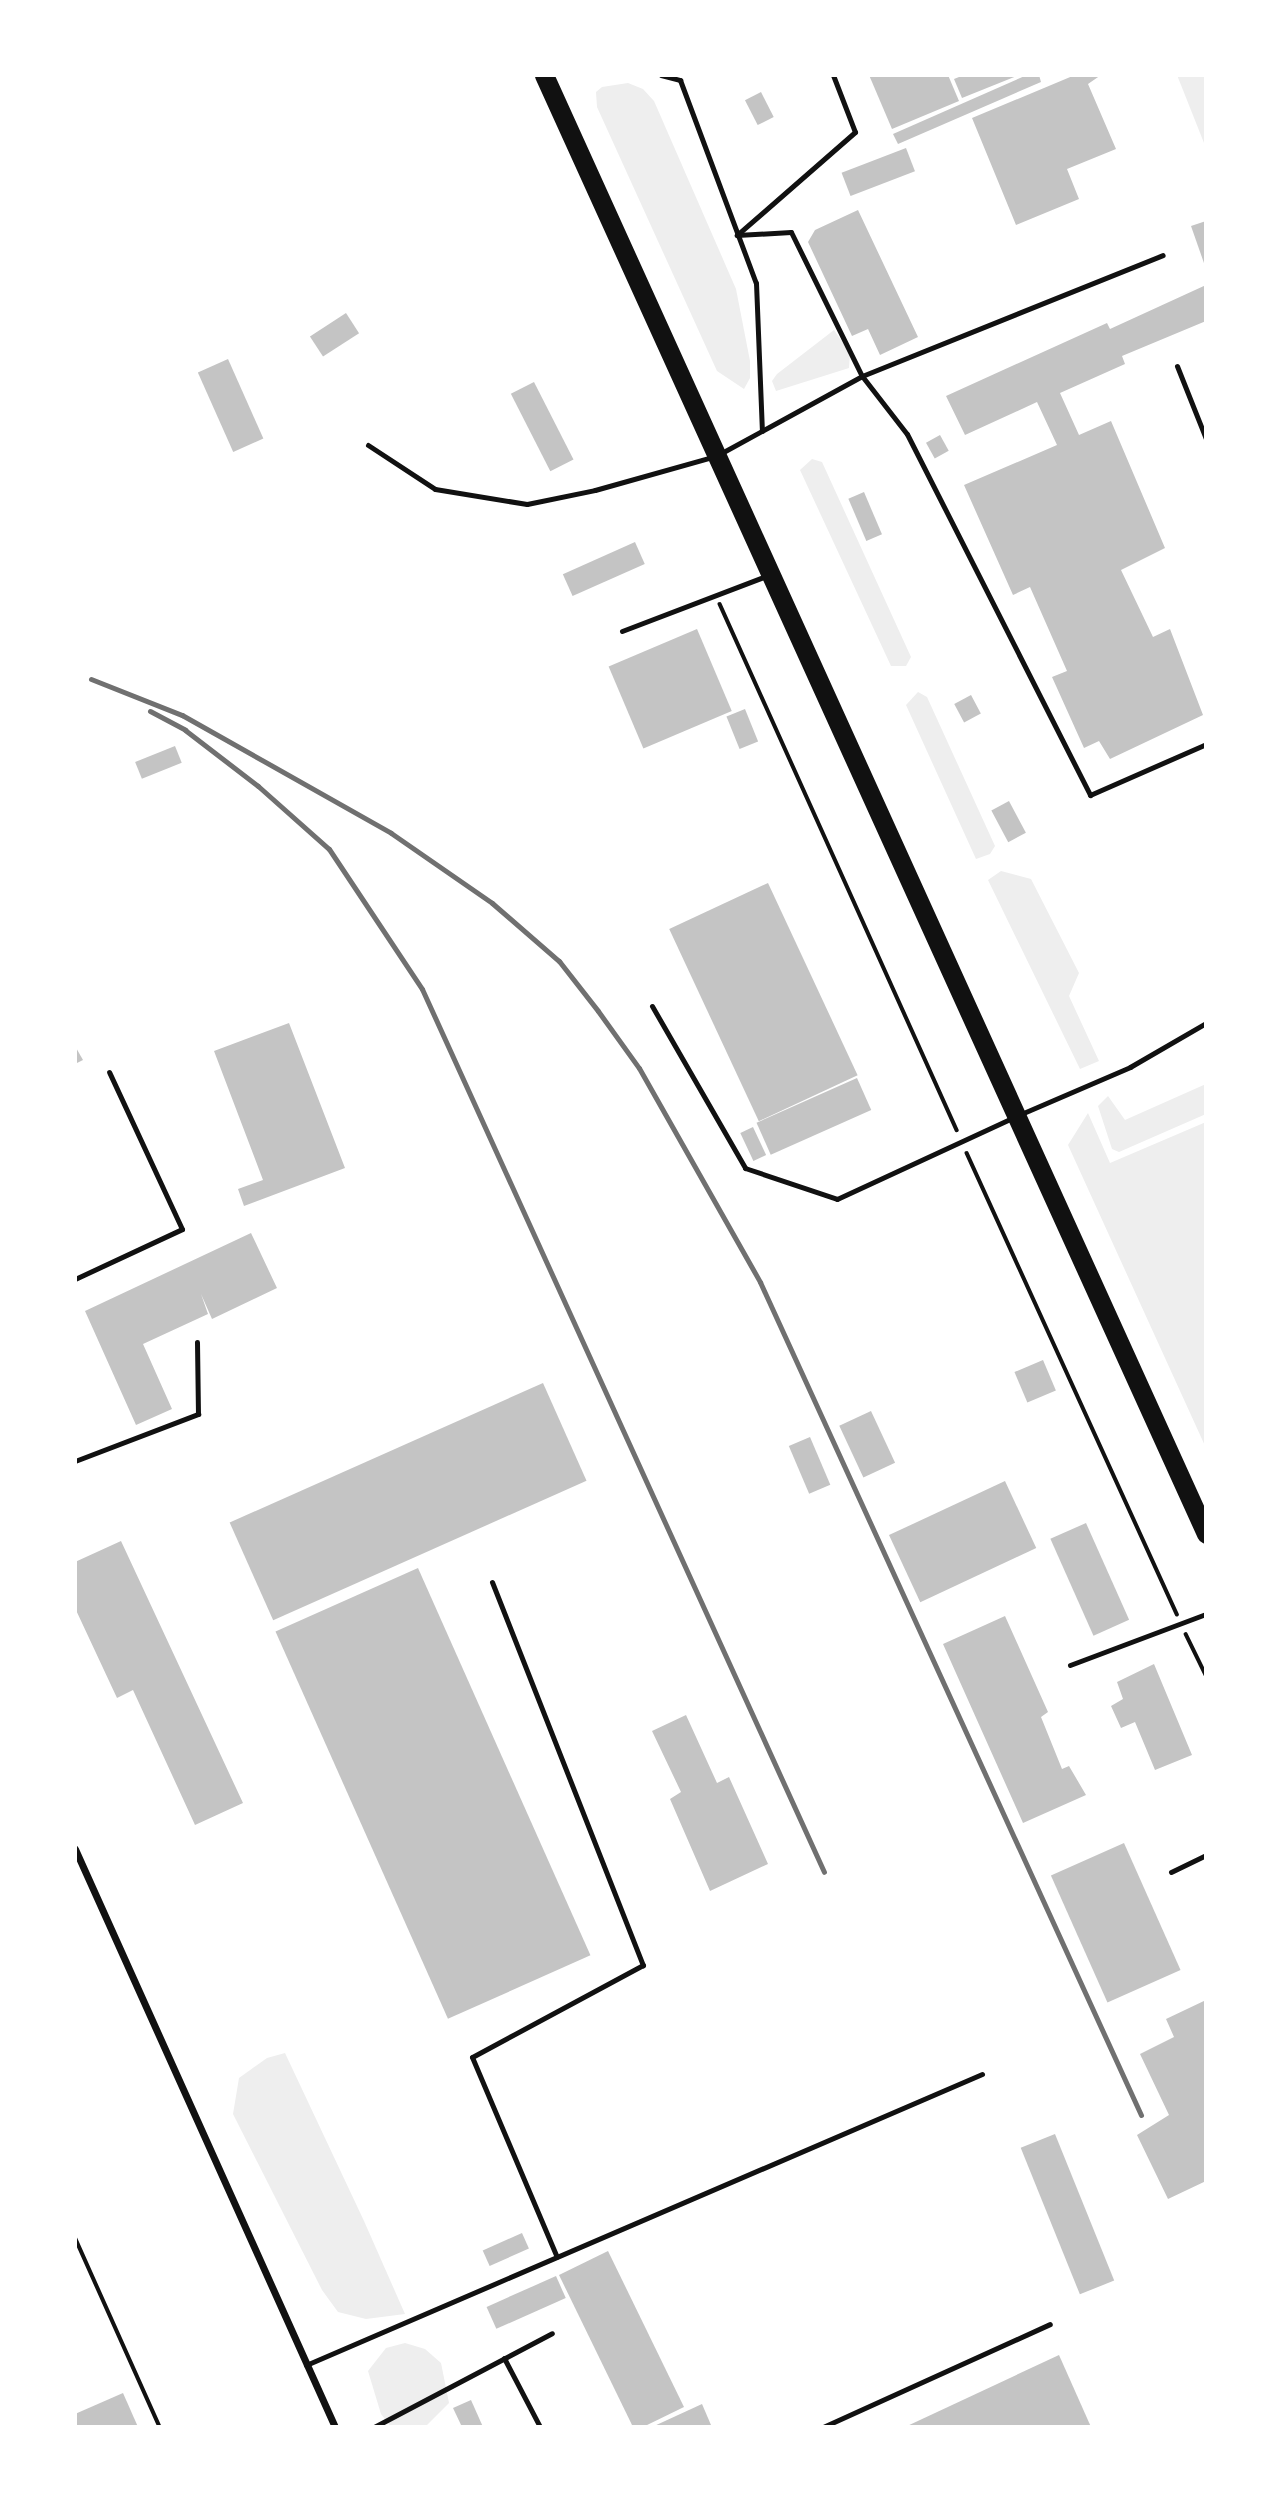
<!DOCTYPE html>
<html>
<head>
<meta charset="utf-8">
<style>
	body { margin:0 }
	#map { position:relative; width:1281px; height:2502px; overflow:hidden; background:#fff; font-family:Manrope,sans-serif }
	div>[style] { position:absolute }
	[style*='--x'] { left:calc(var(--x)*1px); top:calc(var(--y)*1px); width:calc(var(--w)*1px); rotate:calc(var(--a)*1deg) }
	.green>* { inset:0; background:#eee }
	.building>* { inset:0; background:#c4c4c4; transform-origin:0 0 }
	.path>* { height:3.5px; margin:-1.75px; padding:0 1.75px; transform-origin:1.75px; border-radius:1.75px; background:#111 }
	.service>* { height:5px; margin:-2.5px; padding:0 2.5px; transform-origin:2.5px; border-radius:2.5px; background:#111 }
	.minor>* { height:7px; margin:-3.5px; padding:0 3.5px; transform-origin:3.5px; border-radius:3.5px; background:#111 }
	.trunk>* { height:19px; margin:-9.5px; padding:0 9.5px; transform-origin:9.5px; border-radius:9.5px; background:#111 }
	.rail>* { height:5px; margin:-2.5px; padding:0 2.5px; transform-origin:2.5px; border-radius:2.5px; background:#707070 }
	span { translate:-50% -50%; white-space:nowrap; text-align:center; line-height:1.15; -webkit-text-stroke:6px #fff; paint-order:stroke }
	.frame { position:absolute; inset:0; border:77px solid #fff; pointer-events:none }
</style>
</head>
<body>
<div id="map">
	<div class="green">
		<div style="clip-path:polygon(1177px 75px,1206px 75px,1206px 148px)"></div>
		<div style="clip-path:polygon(628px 83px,643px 89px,654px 101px,736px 289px,750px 361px,750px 378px,744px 389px,717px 371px,597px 107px,596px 92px,602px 87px)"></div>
		<div style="clip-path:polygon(834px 330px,850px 353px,849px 368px,776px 391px,772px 381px,777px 374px)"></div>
		<div style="clip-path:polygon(812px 459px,822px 462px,911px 657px,906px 666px,891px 666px,800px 470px)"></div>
		<div style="clip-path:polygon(918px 692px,927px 697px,995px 846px,990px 854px,976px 859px,906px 705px)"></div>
		<div style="clip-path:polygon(1001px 871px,1031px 879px,1079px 973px,1069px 996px,1099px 1061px,1080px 1069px,988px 880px)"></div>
		<div style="clip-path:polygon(1206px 1084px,1206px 1114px,1119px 1152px,1112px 1149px,1098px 1106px,1108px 1096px,1125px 1120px)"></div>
		<div style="clip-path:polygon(1088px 1113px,1110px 1163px,1206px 1122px,1206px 1448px,1068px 1145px)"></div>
		<div style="clip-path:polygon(285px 2053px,364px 2221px,405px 2314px,366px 2319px,338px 2312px,322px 2290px,233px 2114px,239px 2078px,267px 2058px)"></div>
		<div style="clip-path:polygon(405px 2343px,425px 2349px,441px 2363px,449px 2403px,425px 2427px,391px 2427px,381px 2414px,368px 2371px,386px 2348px)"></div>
	</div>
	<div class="building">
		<div style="clip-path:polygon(869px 75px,948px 75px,959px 101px,892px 129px)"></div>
		<div style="clip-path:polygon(964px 75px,1019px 75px,962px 98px,954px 79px)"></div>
		<div style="clip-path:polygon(1027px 75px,1039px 75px,1041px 82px,898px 144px,893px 134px)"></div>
		<div style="clip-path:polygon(1075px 75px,1101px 75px,1088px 84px,1116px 149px,1067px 169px,1079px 199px,1016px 225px,972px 118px)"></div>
		<div style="left:761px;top:92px;width:28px;height:18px;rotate:63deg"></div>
		<div style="left:906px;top:148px;width:25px;height:69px;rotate:69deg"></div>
		<div style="clip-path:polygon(858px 210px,918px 337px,880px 355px,868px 329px,852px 336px,808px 242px,815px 230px)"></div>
		<div style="clip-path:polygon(1206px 221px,1206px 265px,1205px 266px,1191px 226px)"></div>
		<div style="clip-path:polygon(1206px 285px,1206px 321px,1122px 356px,1125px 364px,1060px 393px,1079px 435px,1111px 421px,1165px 548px,1121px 570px,1153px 637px,1170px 629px,1203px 715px,1110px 759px,1099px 741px,1084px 748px,1052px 677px,1067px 671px,1030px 587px,1013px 595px,964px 485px,1057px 445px,1037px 402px,965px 435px,946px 396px,1107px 323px,1110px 329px)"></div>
		<div style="left:346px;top:313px;width:24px;height:43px;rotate:57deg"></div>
		<div style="left:228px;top:359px;width:87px;height:33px;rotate:66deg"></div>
		<div style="left:534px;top:382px;width:87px;height:26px;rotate:63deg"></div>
		<div style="left:940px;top:435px;width:18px;height:16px;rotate:61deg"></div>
		<div style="left:864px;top:492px;width:46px;height:17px;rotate:67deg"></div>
		<div style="left:635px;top:542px;width:24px;height:79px;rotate:66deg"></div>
		<div style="left:697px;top:629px;width:89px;height:96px;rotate:67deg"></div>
		<div style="left:971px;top:695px;width:21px;height:19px;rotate:62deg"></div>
		<div style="left:745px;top:709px;width:35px;height:20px;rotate:68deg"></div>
		<div style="left:175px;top:746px;width:18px;height:43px;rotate:68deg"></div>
		<div style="left:1009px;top:801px;width:36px;height:20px;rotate:62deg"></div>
		<div style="left:768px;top:883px;width:212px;height:109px;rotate:65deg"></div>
		<div style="clip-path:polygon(289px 1023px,345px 1168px,244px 1206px,238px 1189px,263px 1180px,214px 1051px)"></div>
		<div style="clip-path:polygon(75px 1046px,83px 1060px,75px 1064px)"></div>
		<div style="left:857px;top:1078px;width:35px;height:110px;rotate:66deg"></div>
		<div style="left:753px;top:1127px;width:31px;height:14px;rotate:65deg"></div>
		<div style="clip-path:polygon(251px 1233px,277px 1288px,212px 1319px,201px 1294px,208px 1314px,143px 1344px,172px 1409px,136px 1425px,85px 1311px)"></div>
		<div style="left:1043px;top:1360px;width:33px;height:31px;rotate:67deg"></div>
		<div style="left:543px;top:1383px;width:107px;height:343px;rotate:66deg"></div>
		<div style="left:871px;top:1411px;width:57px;height:35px;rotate:65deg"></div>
		<div style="left:810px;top:1437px;width:52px;height:23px;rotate:67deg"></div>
		<div style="left:1005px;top:1481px;width:74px;height:128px;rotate:65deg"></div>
		<div style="left:1086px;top:1523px;width:106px;height:39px;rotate:66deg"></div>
		<div style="clip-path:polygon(121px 1541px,243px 1803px,195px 1825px,133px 1690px,117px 1698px,75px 1608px,75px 1562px)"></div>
		<div style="left:418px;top:1568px;width:424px;height:156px;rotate:66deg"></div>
		<div style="clip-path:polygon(1005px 1616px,1048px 1712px,1041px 1717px,1062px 1769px,1069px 1766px,1086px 1795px,1023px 1823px,943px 1644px)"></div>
		<div style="clip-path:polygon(1154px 1664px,1192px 1755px,1155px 1770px,1135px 1722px,1121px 1728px,1111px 1706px,1123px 1699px,1117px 1682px)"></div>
		<div style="clip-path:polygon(686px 1715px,717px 1783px,729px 1777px,768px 1864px,710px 1891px,670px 1799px,681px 1792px,652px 1731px)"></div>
		<div style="left:1124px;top:1843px;width:139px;height:80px;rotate:66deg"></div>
		<div style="clip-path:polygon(1206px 2000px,1206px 2181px,1168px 2199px,1137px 2135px,1169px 2115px,1140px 2054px,1174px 2037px,1166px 2019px)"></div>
		<div style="left:1055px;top:2134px;width:158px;height:37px;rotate:68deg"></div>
		<div style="left:522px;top:2233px;width:17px;height:43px;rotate:66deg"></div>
		<div style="clip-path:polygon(608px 2251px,684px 2407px,643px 2427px,633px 2427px,559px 2275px)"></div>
		<div style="left:556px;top:2276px;width:24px;height:76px;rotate:66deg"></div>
		<div style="clip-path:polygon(1059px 2355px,1091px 2427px,905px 2427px)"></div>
		<div style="clip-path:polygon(123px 2393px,138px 2427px,75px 2427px,75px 2414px)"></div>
		<div style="clip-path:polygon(471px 2400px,483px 2427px,462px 2427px,453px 2408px)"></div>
		<div style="clip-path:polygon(702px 2404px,711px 2425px,652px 2427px)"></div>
	</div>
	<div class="path">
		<div style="--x:720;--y:604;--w:577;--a:65.75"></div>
		<div style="--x:967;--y:1153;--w:507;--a:65.51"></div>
		<div style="--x:1186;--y:1634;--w:46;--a:64"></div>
		<div style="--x:75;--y:2237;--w:208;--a:65.9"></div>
	</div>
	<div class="service">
		<div style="--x:661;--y:75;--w:20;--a:15"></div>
		<div style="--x:680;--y:80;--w:217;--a:69.5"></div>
		<div style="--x:756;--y:283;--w:148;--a:87.7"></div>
		<div style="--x:833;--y:75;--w:61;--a:68.9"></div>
		<div style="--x:855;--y:132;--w:157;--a:138.9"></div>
		<div style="--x:737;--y:235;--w:54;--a:-3.2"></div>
		<div style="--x:791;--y:232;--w:161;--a:63.8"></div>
		<div style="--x:862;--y:376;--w:73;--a:52.2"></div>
		<div style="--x:907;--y:434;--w:405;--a:63.1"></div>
		<div style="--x:1090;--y:795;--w:127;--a:-23.7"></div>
		<div style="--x:1177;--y:366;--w:79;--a:68.3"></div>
		<div style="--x:368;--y:445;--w:80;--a:33.3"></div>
		<div style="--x:435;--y:489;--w:93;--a:9.3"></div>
		<div style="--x:527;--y:504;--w:69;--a:-11.6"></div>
		<div style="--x:595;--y:490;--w:126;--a:-15.7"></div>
		<div style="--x:716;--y:456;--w:166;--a:-28.7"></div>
		<div style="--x:862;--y:376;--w:324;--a:-21.9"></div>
		<div style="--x:622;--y:631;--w:154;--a:-20.9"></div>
		<div style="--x:652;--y:1006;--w:187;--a:60.1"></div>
		<div style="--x:745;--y:1168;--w:97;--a:18.6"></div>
		<div style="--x:837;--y:1199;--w:193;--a:-24.8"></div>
		<div style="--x:1021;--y:1114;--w:119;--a:-23.3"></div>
		<div style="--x:1130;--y:1067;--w:88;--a:-30.1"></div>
		<div style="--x:75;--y:1279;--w:118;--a:-25"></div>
		<div style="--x:182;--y:1229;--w:173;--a:-114.9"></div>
		<div style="--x:75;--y:1461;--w:132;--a:-20.9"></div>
		<div style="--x:198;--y:1414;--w:72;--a:-90.8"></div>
		<div style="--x:492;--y:1582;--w:412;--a:68.5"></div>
		<div style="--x:643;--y:1965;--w:194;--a:151.7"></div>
		<div style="--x:472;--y:2057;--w:217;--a:67"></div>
		<div style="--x:1070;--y:1665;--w:145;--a:-20.6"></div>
		<div style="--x:1171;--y:1872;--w:39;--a:-26"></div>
		<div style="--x:504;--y:2358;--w:78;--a:62.4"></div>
		<div style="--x:306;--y:2365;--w:736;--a:-23.29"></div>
		<div style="--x:374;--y:2427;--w:201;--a:-27.8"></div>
		<div style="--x:823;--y:2427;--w:249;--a:-24.4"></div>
	</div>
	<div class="minor">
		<div style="--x:75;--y:1849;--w:634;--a:65.78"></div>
	</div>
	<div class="trunk">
		<div style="--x:544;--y:75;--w:1602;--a:65.59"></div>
	</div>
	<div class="rail">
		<div style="--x:91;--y:679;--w:98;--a:21.6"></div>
		<div style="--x:182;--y:715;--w:240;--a:29.4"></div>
		<div style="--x:391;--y:833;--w:123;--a:34.7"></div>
		<div style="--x:492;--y:903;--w:89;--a:40.9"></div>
		<div style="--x:559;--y:961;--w:63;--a:52"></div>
		<div style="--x:598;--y:1011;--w:70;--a:54.3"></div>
		<div style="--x:639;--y:1068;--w:246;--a:60.5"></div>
		<div style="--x:760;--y:1282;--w:916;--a:65.42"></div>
		<div style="--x:150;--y:711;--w:40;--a:28"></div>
		<div style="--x:185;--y:730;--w:92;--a:37.5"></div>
		<div style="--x:258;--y:786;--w:95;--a:41.6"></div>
		<div style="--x:329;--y:849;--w:168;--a:56.4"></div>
		<div style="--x:422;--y:989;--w:970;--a:65.52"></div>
	</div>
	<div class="frame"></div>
</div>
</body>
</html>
